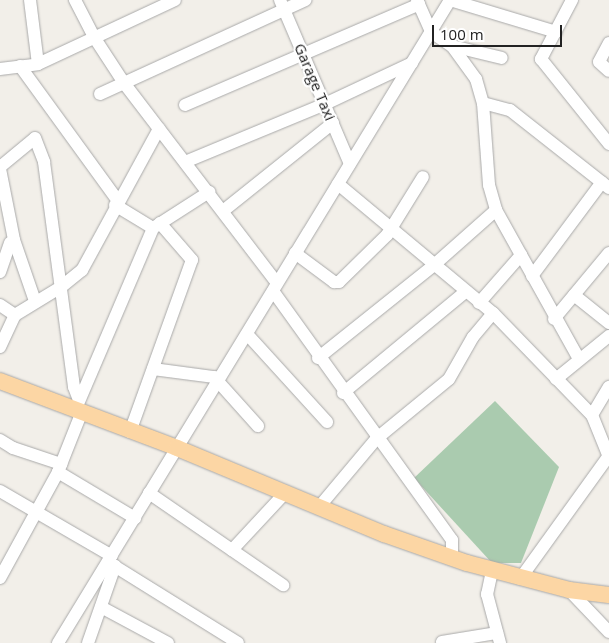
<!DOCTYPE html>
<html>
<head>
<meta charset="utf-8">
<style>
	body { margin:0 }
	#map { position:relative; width:609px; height:643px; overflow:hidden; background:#f2efe9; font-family:"Open Sans",sans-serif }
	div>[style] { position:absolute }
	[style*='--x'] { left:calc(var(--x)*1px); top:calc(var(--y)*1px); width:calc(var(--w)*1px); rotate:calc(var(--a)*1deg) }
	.cemetery>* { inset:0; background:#aacbaf }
	.roads { filter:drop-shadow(0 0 1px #a9a9a9) drop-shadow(0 0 1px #a9a9a9) }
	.minor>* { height:12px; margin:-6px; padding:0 6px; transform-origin:6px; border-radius:6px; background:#fff }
	.major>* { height:16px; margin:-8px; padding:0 8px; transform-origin:8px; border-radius:8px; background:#fcd6a4 }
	span { translate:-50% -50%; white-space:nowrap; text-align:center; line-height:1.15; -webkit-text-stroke:4.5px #fff; paint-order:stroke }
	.street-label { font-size:15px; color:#222 }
	.scale { position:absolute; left:432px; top:25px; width:130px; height:22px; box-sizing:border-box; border:2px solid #222; border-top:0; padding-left:6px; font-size:15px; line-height:18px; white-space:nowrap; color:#222; -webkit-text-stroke:4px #fff; paint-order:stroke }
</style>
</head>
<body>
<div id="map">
	<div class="cemetery">
		<div style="clip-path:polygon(495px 401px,559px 467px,521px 563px,492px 563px,414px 478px)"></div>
	</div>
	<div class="roads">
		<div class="minor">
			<div style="--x:30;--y:0;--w:64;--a:82.9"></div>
			<div style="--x:75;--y:0;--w:42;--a:62.8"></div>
			<div style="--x:94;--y:37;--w:55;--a:56.9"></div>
			<div style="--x:124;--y:83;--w:252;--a:52.6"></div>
			<div style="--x:280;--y:0;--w:178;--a:66.9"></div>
			<div style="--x:417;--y:0;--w:35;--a:66"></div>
			<div style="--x:431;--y:32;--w:25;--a:34"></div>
			<div style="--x:452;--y:46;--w:41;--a:54"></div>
			<div style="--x:476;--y:79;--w:25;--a:74"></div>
			<div style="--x:483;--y:103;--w:82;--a:85.8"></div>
			<div style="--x:489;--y:185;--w:26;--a:74"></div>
			<div style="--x:496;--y:210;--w:171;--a:60.9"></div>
			<div style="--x:450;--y:0;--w:111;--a:16.8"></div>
			<div style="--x:572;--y:0;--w:67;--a:117.7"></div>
			<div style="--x:541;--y:59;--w:109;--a:51.3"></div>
			<div style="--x:609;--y:43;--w:21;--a:118"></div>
			<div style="--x:599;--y:62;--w:13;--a:42"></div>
			<div style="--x:452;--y:46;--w:51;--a:13.5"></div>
			<div style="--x:20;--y:66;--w:167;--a:54"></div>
			<div style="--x:0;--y:69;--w:38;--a:-7"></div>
			<div style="--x:38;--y:64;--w:151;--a:-25"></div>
			<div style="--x:100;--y:94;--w:226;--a:-24.6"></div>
			<div style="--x:483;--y:103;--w:28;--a:15"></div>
			<div style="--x:510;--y:110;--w:126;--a:38.2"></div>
			<div style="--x:185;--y:105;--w:255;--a:-23.3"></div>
			<div style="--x:185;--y:162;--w:152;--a:-22.5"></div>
			<div style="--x:325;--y:104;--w:96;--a:-25.2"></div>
			<div style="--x:0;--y:167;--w:45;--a:-39.6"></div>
			<div style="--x:35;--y:138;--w:26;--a:69"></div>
			<div style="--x:44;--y:162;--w:227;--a:82.4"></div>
			<div style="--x:74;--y:387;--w:14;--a:69"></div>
			<div style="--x:0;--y:169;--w:72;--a:78.8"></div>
			<div style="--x:14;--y:240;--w:65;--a:71"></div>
			<div style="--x:338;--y:184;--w:202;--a:39.8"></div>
			<div style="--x:493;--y:313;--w:142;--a:45.9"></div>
			<div style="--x:592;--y:415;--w:45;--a:68"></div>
			<div style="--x:115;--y:205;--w:44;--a:31.2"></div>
			<div style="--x:223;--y:211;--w:141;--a:-38.7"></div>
			<div style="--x:295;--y:253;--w:49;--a:36.6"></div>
			<div style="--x:334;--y:282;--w:5;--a:0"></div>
			<div style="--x:339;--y:282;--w:67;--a:-44.4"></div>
			<div style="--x:387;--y:235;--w:68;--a:-58.2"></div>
			<div style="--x:0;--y:272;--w:31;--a:-71"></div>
			<div style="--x:532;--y:276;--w:117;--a:-53.3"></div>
			<div style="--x:273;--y:291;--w:307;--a:54.3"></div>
			<div style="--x:452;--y:540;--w:18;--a:90"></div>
			<div style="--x:574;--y:295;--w:45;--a:38.7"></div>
			<div style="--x:479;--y:303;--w:64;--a:-48.8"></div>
			<div style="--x:0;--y:305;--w:18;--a:34"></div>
			<div style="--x:554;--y:319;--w:86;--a:-50.2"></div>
			<div style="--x:247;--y:334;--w:119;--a:47.7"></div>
			<div style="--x:0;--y:347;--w:35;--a:-65"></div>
			<div style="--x:15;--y:315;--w:54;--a:-31.3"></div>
			<div style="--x:61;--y:287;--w:27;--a:-39"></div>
			<div style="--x:82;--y:270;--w:161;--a:-61.4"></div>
			<div style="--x:318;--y:358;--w:149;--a:-38.7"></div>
			<div style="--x:434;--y:265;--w:83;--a:-41.6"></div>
			<div style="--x:153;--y:369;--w:62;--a:7.5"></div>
			<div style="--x:214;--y:377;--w:66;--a:48.1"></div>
			<div style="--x:556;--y:379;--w:68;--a:-39.1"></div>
			<div style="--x:343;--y:393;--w:158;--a:-39.6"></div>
			<div style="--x:78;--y:404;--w:191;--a:-66.9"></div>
			<div style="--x:153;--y:228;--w:67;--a:-32.7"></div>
			<div style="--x:592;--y:415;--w:33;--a:-59"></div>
			<div style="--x:130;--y:432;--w:183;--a:-70.2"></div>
			<div style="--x:192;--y:260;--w:49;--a:-130.9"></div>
			<div style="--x:0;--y:440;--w:15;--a:32"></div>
			<div style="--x:13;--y:448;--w:51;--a:18.4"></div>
			<div style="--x:58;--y:472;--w:90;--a:30.9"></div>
			<div style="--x:0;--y:491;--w:129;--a:30.1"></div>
			<div style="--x:149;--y:493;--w:163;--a:34.5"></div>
			<div style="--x:319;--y:507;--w:89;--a:-50"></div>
			<div style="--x:376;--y:439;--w:94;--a:-39.4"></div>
			<div style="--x:449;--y:379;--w:48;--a:-60.3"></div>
			<div style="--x:473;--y:337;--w:31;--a:-50"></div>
			<div style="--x:232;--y:550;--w:78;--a:-47.1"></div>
			<div style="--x:108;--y:562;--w:153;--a:31.9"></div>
			<div style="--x:492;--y:571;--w:24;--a:102"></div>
			<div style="--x:487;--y:594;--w:51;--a:75.1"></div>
			<div style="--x:0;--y:578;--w:121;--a:-61.3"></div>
			<div style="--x:58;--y:472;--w:62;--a:-68.4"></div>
			<div style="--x:520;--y:579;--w:150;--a:-54.2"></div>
			<div style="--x:569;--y:590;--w:58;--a:46.4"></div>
			<div style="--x:101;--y:607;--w:76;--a:28.2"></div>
			<div style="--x:442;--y:642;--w:56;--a:-9.3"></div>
			<div style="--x:58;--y:643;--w:753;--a:-58.63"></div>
			<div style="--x:88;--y:643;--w:82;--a:-70.7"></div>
		</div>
		<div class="major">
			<div style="--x:0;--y:381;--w:189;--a:20.7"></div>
			<div style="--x:177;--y:448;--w:224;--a:22.6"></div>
			<div style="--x:384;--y:534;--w:88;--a:19.3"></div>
			<div style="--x:467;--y:563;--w:106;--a:14.8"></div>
			<div style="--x:569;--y:590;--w:40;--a:7.1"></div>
		</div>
	</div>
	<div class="street-label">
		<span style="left:315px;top:82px;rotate:67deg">Garage Taxi</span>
	</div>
	<div class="scale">100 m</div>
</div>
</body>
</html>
